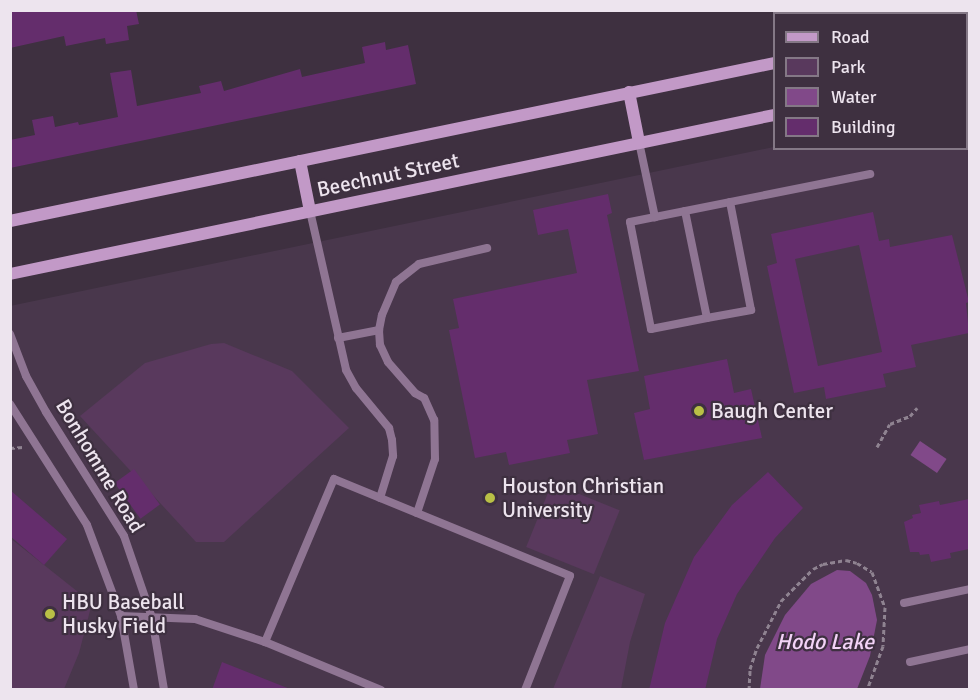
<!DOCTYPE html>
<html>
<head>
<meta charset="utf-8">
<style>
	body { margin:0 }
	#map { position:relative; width:980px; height:700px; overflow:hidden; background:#3e3040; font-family:Signika,sans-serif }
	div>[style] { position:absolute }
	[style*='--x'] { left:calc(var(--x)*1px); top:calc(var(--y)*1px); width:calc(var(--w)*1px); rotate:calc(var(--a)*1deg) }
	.built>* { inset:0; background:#49374c }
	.green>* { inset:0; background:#59395d; transform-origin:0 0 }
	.water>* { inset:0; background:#814989; transform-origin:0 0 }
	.building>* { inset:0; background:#642d6c; transform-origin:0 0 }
	.path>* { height:3px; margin-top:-1.5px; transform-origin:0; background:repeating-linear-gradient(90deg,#8f8391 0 4.5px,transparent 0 7.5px) }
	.service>* { height:8px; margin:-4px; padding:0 4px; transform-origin:4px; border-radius:4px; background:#8f7593 }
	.minor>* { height:12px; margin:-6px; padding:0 6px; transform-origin:6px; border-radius:6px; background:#8f7593 }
	.secondary>* { height:12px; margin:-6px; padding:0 6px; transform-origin:6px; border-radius:6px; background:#c299c7 }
	.dots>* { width:16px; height:16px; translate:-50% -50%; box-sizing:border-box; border:3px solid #3e3040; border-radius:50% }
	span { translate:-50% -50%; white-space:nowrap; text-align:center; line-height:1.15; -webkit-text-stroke:4.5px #3e3040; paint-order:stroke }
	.street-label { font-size:21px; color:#ede4ee }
	.poi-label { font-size:21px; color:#ede4ee }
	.left { translate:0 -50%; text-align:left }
	.water-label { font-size:22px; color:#f3d3f7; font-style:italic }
	.frame { position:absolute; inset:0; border:12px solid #ede4ee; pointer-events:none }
	.legend { position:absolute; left:773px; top:12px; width:195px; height:138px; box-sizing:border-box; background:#3e3040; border:2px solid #847886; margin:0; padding:8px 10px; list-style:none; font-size:18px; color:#ede4ee }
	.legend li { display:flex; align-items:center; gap:12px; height:30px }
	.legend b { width:30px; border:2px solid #847886 }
</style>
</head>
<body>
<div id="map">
	<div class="built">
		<div style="clip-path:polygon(969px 107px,969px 689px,11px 689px,10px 306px,774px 147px,966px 148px,967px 108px)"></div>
	</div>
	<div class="green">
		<div style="clip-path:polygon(224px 343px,292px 371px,349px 428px,224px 542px,196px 542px,80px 416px,145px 363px,211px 344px)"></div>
		<div style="left:552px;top:483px;width:73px;height:69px;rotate:22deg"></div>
		<div style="clip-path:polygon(10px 538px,92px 603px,79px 653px,64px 689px,11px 689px)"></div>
		<div style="clip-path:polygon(600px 576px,645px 594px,630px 642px,621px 689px,553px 689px)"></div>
	</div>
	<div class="water">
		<div style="left:920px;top:441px;width:32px;height:17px;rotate:34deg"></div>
		<div style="clip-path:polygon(837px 570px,850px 571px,866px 583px,872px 595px,877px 620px,870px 656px,857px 689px,760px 689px,765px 655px,785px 615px,811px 584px)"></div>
	</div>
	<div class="building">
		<div style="clip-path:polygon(10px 10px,136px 10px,139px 24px,127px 26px,129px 40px,106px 44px,105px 38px,66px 46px,64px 36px,10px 48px)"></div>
		<div style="clip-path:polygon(385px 42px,386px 50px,408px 45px,416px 84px,10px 168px,10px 140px,35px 135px,32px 120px,53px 116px,55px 127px,78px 122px,79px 125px,118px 117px,110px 73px,131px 70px,137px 106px,201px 93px,199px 86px,221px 81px,224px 91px,300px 69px,302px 77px,365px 63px,362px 47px)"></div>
		<div style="clip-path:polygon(608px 194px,612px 213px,607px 215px,639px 371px,587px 380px,598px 434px,567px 440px,570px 453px,509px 465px,506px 452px,475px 458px,449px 330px,459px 328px,453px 299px,577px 273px,568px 229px,538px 235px,533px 210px)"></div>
		<div style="clip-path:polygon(evenodd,873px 212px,879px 241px,889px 239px,890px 247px,952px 235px,969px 302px,966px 303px,969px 333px,911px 345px,916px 367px,883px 374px,886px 387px,826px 399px,824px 387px,794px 393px,767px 266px,777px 263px,771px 234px,873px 212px,859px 245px,882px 352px,818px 366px,795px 259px,859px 245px)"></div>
		<div style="clip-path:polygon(727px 359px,734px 393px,751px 389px,762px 438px,644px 460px,634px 413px,650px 409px,644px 376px)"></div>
		<div style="left:134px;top:469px;width:44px;height:24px;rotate:54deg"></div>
		<div style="clip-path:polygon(768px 472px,803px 508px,775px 538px,737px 594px,717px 639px,705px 690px,649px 690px,665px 623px,694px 557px,732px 505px)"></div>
		<div style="clip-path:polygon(10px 490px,67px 539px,44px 565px,10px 536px)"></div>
		<div style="clip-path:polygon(969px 499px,969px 549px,950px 553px,951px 558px,931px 562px,929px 554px,920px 555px,919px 552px,910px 552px,904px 522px,913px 518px,912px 515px,921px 513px,919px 505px,939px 501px,940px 505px)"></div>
		<div style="clip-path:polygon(222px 662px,290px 689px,290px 690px,212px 690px)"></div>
	</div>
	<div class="path">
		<div style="--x:877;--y:447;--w:26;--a:-61"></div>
		<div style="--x:890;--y:424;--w:22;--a:-22"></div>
		<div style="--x:910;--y:416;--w:11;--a:-49"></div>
		<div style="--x:10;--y:448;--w:13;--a:-4"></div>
		<div style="--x:749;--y:690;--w:21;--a:-87"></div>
		<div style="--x:750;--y:669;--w:22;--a:-72"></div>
		<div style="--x:757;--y:648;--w:53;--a:-62.9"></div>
		<div style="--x:781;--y:601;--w:45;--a:-45"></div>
		<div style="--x:813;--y:569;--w:11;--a:-27"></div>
		<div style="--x:823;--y:564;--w:23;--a:-10"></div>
		<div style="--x:846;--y:560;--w:11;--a:15"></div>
		<div style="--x:857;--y:563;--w:17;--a:31"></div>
		<div style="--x:872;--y:572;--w:37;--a:70"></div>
		<div style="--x:885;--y:607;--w:39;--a:93"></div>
		<div style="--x:883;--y:646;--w:47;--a:110"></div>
	</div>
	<div class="service">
		<div style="--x:639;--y:142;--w:77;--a:78"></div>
		<div style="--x:310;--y:211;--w:163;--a:77.2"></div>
		<div style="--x:346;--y:370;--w:21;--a:61"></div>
		<div style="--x:356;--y:388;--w:52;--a:50.5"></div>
		<div style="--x:389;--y:428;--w:12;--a:76"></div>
		<div style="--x:392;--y:440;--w:16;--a:86"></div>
		<div style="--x:393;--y:456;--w:44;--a:107.2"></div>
		<div style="--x:685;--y:211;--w:109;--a:78.4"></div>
		<div style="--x:707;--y:318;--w:57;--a:168.9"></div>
		<div style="--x:651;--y:329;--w:109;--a:-101.1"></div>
		<div style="--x:630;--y:222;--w:245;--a:-11.3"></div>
		<div style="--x:707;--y:318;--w:45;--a:-10.3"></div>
		<div style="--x:751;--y:310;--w:110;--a:-101"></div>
		<div style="--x:10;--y:334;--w:45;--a:69.1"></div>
		<div style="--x:26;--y:376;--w:41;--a:60.9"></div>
		<div style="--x:46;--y:412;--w:146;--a:57.8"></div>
		<div style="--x:124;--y:536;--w:87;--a:71.1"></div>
		<div style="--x:152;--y:618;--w:73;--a:80.5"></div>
		<div style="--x:338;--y:338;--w:42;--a:-11"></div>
		<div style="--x:10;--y:404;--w:143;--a:57.5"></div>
		<div style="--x:87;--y:525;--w:97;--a:69.5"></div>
		<div style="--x:121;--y:616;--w:75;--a:80"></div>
		<div style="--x:417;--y:513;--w:57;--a:-71.6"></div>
		<div style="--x:435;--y:459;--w:39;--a:-91"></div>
		<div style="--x:434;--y:420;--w:24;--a:-114"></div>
		<div style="--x:424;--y:398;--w:10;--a:-151"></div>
		<div style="--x:415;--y:393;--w:41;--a:-131.1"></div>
		<div style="--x:388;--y:362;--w:19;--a:-115"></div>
		<div style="--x:380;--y:345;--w:15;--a:-94"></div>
		<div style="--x:379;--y:330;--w:15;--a:-79"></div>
		<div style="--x:382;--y:315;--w:36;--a:-67"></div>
		<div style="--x:396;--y:282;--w:29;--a:-38"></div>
		<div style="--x:419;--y:264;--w:70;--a:-13.2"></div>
		<div style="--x:904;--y:603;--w:67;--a:-12"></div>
		<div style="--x:121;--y:616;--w:74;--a:2.3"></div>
		<div style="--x:195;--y:619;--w:74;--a:18.2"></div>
		<div style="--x:910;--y:662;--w:61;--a:-12.2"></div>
		<div style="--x:381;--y:690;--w:126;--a:-157.5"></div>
		<div style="--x:265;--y:642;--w:177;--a:-67.1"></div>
		<div style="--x:334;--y:479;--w:255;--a:22.3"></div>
		<div style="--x:570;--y:576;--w:123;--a:111.5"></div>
	</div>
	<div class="minor">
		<div style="--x:967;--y:10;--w:14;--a:78"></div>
	</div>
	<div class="secondary">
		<div style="--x:966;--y:23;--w:4;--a:0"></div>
		<div style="--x:966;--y:76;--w:4;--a:-14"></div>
		<div style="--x:629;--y:92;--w:51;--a:78.7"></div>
		<div style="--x:300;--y:161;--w:51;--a:78.7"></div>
		<div style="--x:10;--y:221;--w:780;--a:-11.68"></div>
		<div style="--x:10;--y:274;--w:780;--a:-11.76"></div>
	</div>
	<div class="dots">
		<div style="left:699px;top:411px;background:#b9c046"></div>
		<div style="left:490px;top:498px;background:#b9c046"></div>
		<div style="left:50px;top:614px;background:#b9c046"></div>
	</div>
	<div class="street-label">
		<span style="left:388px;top:175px;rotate:-12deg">Beechnut Street</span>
		<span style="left:100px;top:466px;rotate:59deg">Bonhomme Road</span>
	</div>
	<div class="poi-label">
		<span class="left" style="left:711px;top:411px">Baugh Center</span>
		<span class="left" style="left:502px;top:498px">Houston Christian<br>University</span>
		<span class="left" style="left:62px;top:614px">HBU Baseball<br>Husky Field</span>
	</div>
	<div class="water-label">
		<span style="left:825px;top:642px">Hodo Lake</span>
	</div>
	<div class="frame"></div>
	<ul class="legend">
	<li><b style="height:8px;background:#c299c7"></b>Road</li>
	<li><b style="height:16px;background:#59395d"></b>Park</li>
	<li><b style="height:16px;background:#814989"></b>Water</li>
	<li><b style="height:16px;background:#642d6c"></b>Building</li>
	</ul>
</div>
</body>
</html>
